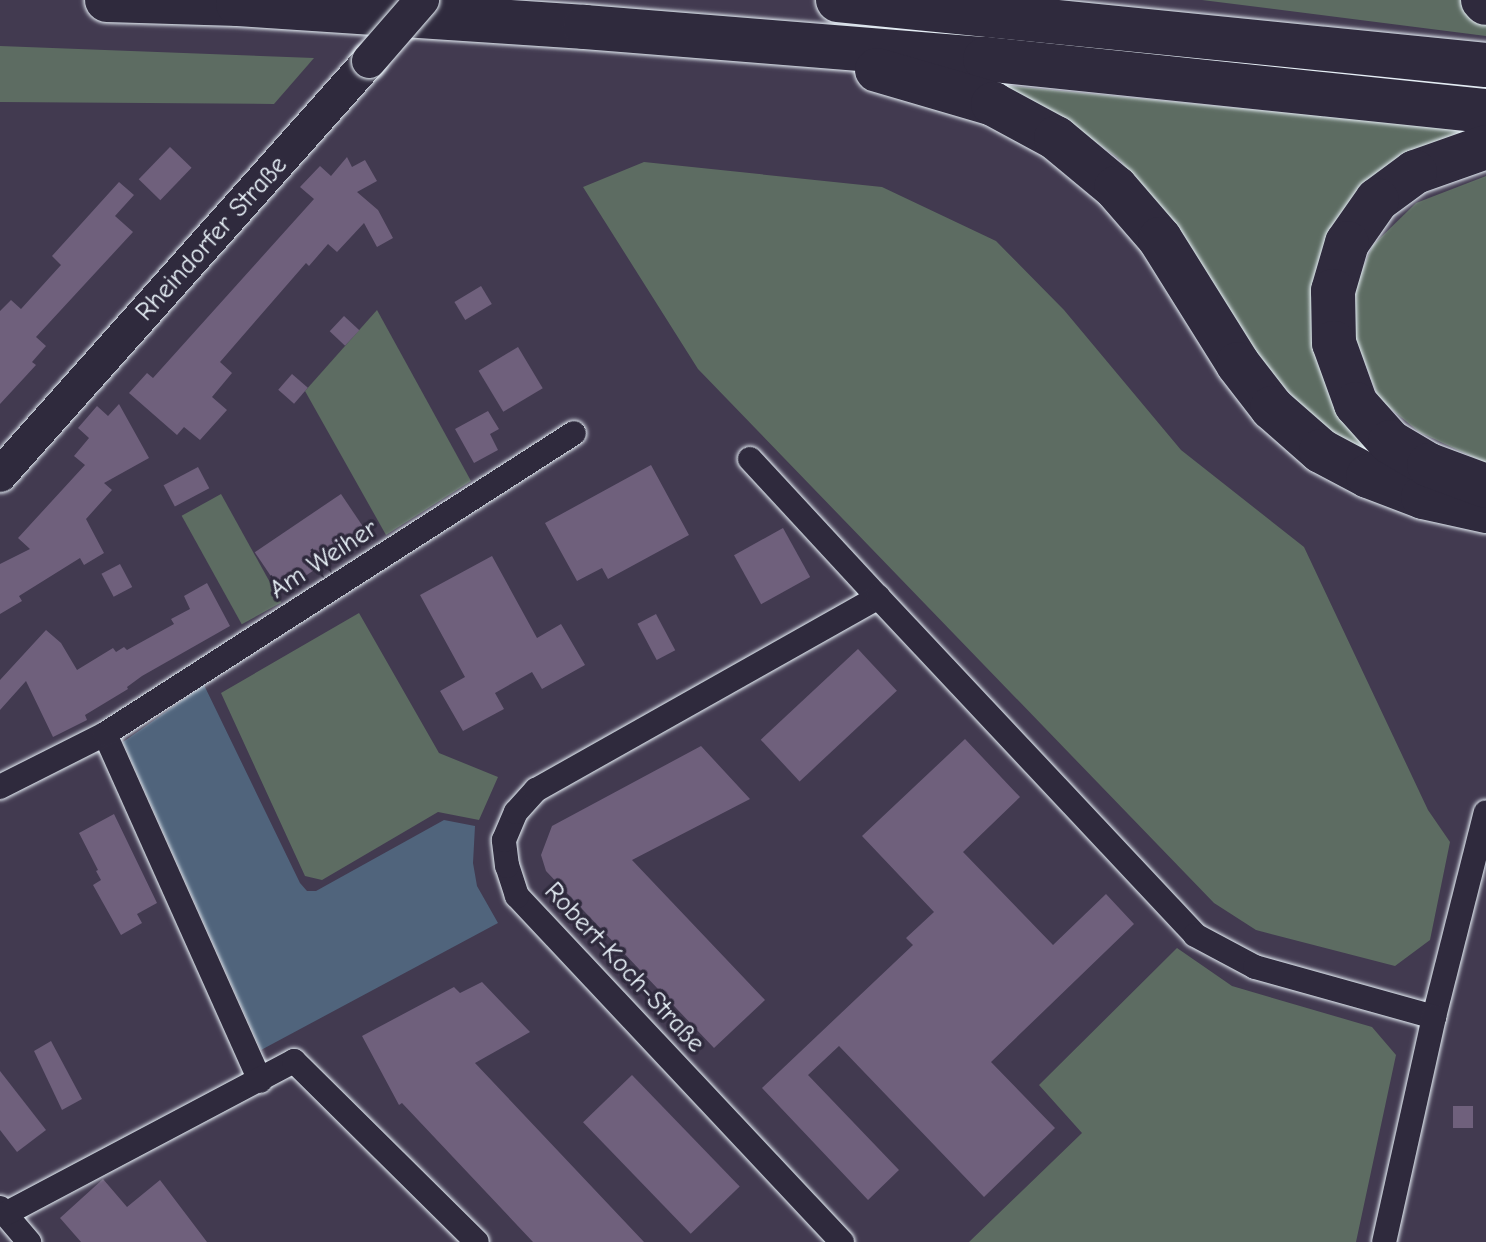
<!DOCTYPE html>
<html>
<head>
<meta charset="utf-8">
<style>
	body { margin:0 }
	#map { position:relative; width:1486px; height:1242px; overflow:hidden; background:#423a50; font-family:"Comic Neue",sans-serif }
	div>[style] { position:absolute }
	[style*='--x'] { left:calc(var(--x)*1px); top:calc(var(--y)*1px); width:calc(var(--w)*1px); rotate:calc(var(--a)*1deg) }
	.green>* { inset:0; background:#5d6c62; transform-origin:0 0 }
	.water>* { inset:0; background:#50647c }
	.building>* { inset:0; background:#6f607c; transform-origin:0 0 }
	.roads { filter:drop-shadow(0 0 2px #e8f1f8) drop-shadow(0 0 2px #e8f1f8) }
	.street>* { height:24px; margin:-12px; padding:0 12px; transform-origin:12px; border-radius:12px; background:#2f2a3d }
	.secondary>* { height:34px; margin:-17px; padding:0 17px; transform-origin:17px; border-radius:17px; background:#2f2a3d }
	.highway>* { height:44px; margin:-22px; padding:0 22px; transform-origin:22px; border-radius:22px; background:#2f2a3d }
	.bridges { filter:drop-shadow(0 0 2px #e8f1f8) drop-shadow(0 0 2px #e8f1f8) }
	.secondary-bridge>* { height:34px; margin:-17px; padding:0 17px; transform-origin:17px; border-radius:17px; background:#2f2a3d }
	span { translate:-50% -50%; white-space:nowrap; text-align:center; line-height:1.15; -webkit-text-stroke:7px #2f2a3d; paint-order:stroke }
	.street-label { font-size:26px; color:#e8f1f8 }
</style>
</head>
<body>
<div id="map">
	<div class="green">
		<div style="clip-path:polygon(1202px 0,1468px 0,1486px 17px,1486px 36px)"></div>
		<div style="clip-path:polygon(0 46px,314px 58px,274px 104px,0 102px)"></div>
		<div style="clip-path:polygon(991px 84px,1467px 130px,1400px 155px,1344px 210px,1317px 271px,1400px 467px,1360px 450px,1316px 421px,1262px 364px,1174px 224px,1118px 158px,1062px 118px)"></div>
		<div style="clip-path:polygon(644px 162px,882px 187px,996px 241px,1064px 310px,1181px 450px,1304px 547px,1428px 810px,1450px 842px,1430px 940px,1395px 966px,1256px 930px,1214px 903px,698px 369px,583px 187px)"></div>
		<div style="clip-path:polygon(1486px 176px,1486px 463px,1419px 432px,1379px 399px,1353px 332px,1356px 284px,1373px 245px,1416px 203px)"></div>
		<div style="clip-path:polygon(377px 310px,471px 481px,386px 535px,305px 391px)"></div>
		<div style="left:221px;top:494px;width:124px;height:45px;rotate:61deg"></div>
		<div style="clip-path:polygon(359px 613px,439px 753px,498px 777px,479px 820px,438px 812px,322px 880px,305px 876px,221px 693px)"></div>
		<div style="clip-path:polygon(1177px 948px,1232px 986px,1372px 1027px,1396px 1055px,1356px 1242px,969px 1242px,1082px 1133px,1039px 1085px)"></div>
	</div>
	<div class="water">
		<div style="clip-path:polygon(204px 685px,300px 883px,307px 891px,316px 891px,444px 820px,475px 826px,473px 863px,477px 886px,498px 923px,261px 1050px,123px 742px)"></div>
	</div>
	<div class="building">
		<div style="left:170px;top:147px;width:30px;height:45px;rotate:44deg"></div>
		<div style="clip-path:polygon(347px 157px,352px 167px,365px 160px,377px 181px,357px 192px,378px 210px,393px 238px,377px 247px,364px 223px,337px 252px,328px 244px,309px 266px,306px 263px,220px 362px,232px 373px,212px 397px,227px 410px,200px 440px,184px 427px,177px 435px,129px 393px,147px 373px,153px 378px,314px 199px,300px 187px,320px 166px,331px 176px)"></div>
		<div style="clip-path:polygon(119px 182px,134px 195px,115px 216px,133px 232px,36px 337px,46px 346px,32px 362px,36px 365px,0 404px,0 311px,11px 300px,21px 309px,61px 265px,52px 256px)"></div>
		<div style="left:481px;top:286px;width:21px;height:31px;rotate:59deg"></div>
		<div style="left:344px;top:316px;width:21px;height:21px;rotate:43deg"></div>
		<div style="left:518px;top:347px;width:48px;height:46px;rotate:59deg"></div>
		<div style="left:292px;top:374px;width:21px;height:21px;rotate:41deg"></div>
		<div style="clip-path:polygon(119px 404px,149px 458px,104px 483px,112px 490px,86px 519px,104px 553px,84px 565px,80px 558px,19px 596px,22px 601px,0 614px,0 564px,30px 549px,18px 538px,85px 465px,74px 456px,89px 438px,78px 428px,97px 406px,108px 416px)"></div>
		<div style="clip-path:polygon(488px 411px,499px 429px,490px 434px,498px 450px,474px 463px,455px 429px)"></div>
		<div style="clip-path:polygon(651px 465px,689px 535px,608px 579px,602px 568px,577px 581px,545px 523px)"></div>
		<div style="left:198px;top:467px;width:24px;height:39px;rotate:62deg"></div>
		<div style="left:341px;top:494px;width:48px;height:104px;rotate:56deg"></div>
		<div style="left:783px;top:528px;width:56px;height:56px;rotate:61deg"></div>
		<div style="clip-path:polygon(492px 556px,537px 638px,561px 624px,585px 665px,542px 689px,532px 672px,495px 693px,504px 709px,463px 731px,440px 691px,465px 677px,420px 595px)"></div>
		<div style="left:120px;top:564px;width:26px;height:21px;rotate:62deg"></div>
		<div style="clip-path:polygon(207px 583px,230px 626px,142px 676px,127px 687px,128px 689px,85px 715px,87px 720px,53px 737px,26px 681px,0 710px,0 680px,46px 630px,61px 643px,77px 670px,113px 648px,116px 652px,124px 647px,127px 650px,174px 624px,171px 619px,190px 609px,184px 596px)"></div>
		<div style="left:656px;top:614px;width:41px;height:21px;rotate:62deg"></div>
		<div style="left:858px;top:649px;width:57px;height:133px;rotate:47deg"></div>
		<div style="clip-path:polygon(965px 739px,1020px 797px,963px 852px,1053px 945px,1106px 894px,1134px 924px,991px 1062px,1055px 1128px,984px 1197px,839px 1046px,808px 1075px,899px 1170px,868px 1200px,762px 1088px,913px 945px,906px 938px,934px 912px,862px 836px)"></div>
		<div style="clip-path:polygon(701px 746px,750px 799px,632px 860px,765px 1000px,714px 1048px,546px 871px,541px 855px,552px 826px)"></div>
		<div style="clip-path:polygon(114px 814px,157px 903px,137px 914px,142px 923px,121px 935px,93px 885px,101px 880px,96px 871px,98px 870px,79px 833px)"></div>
		<div style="clip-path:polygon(482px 982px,530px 1032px,475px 1063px,644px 1242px,533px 1242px,402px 1103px,399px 1105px,362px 1036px,454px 987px,460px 993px)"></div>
		<div style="clip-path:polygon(51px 1041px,82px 1099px,62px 1110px,34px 1051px)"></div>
		<div style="clip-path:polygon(0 1071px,46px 1130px,17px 1152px,0 1130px)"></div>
		<div style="left:632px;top:1075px;width:155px;height:68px;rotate:46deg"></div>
		<div style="left:1453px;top:1106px;width:20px;height:22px"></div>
		<div style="clip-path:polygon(103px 1179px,127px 1207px,160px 1180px,207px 1242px,81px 1242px,60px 1218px)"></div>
	</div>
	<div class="roads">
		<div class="street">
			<div style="--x:750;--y:459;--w:188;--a:47.2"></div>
			<div style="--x:105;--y:734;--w:380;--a:65.9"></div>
			<div style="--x:0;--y:787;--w:118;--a:-26.8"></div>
			<div style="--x:105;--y:734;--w:557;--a:-32.69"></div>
			<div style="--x:1434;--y:1017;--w:211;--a:-75.8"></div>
			<div style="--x:0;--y:1208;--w:45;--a:49.5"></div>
			<div style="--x:5;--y:1214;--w:327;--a:-27.9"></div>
			<div style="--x:294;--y:1061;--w:257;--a:44.7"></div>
			<div style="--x:842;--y:1242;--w:475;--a:-133.2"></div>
			<div style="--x:517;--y:896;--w:32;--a:-108"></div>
			<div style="--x:507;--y:866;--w:26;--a:-97"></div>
			<div style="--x:504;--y:840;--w:30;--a:-67"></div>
			<div style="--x:516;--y:812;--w:30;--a:-48"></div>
			<div style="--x:536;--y:790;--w:393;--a:-29.4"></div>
			<div style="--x:878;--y:597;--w:463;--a:46.8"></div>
			<div style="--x:1195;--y:935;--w:68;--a:28.1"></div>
			<div style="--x:1255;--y:967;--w:186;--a:15.6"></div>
			<div style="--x:1434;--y:1017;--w:230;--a:102.5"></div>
		</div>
		<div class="secondary">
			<div style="--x:0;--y:475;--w:555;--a:-48.29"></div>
		</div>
		<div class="highway">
			<div style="--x:107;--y:0;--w:131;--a:1.7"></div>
			<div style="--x:238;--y:4;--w:348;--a:3.8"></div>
			<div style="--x:585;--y:27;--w:401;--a:4.6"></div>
			<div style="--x:985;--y:59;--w:504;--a:5.93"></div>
			<div style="--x:838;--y:0;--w:651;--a:5.73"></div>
			<div style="--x:1483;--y:0;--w:4;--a:45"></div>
			<div style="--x:877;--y:70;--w:121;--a:16.3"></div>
			<div style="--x:993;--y:104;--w:72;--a:28.4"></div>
			<div style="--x:1056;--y:138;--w:78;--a:39.8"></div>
			<div style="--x:1116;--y:188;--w:67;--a:49.2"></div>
			<div style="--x:1160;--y:239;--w:147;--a:58"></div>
			<div style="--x:1238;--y:364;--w:56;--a:52.3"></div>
			<div style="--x:1272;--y:408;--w:65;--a:41.3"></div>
			<div style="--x:1321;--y:451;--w:53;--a:28"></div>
			<div style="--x:1368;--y:476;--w:59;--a:20.9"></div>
			<div style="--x:1423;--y:497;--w:65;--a:12.5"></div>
			<div style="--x:1486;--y:147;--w:75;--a:160.6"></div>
			<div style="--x:1415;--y:172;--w:47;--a:143.6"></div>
			<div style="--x:1377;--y:200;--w:52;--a:124.9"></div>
			<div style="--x:1347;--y:243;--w:50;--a:106.3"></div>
			<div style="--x:1333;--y:291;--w:52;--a:88.9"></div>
			<div style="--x:1334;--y:343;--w:65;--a:70.2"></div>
			<div style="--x:1356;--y:404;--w:51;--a:48.2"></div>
			<div style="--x:1390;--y:442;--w:45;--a:30.5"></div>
			<div style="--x:1429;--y:465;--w:61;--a:20.2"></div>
		</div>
	</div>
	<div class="bridges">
		<div class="secondary-bridge">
			<div style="--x:369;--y:61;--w:81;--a:-49"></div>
		</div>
	</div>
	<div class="street-label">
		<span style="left:212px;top:239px;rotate:-48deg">Rheindorfer Straße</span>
		<span style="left:324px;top:560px;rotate:-33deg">Am Weiher</span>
		<span style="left:624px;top:968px;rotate:47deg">Robert-Koch-Straße</span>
	</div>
</div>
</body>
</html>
